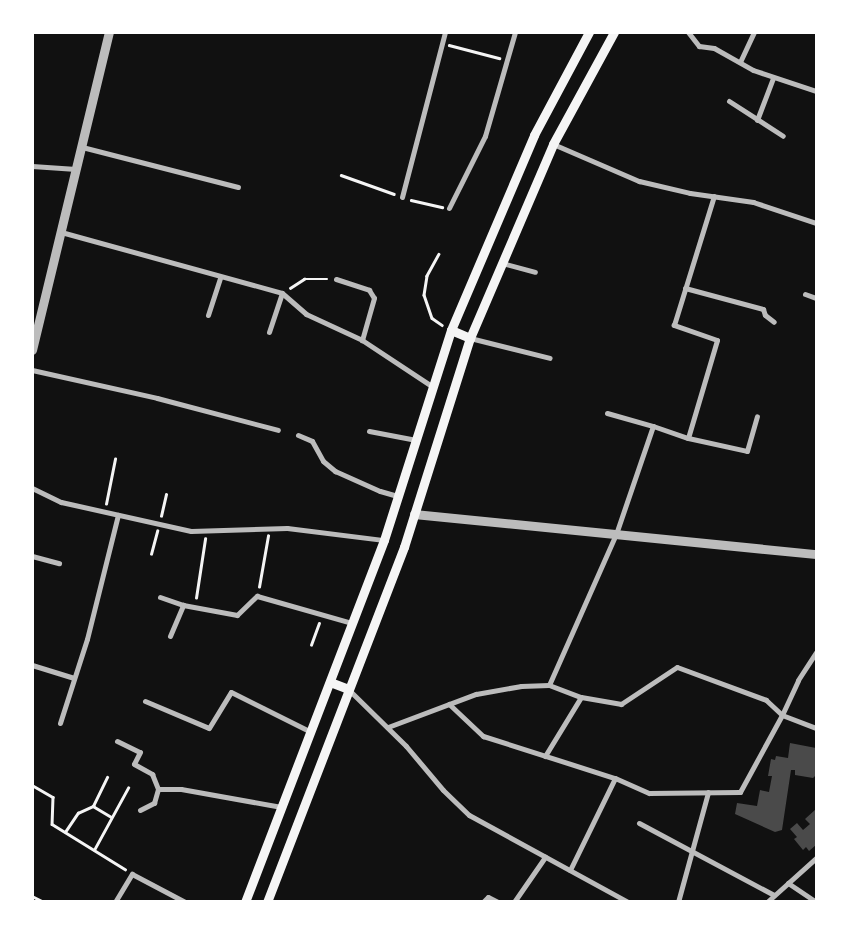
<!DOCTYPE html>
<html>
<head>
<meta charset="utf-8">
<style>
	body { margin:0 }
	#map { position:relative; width:849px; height:934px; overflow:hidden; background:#111; font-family:Inter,sans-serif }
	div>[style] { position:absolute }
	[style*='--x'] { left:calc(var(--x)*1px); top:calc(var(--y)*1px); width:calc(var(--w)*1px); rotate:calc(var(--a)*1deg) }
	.building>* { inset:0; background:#4a4a4a }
	.path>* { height:2.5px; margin:-1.25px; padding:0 1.25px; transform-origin:1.25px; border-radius:1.25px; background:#f5f5f5 }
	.minor>* { height:5px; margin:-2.5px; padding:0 2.5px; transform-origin:2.5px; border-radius:2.5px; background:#bcbcbc }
	.tertiary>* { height:9px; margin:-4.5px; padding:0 4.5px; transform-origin:4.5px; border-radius:4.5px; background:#bcbcbc }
	.secondary>* { height:9px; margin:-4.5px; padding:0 4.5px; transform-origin:4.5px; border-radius:4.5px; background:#f5f5f5 }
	span { translate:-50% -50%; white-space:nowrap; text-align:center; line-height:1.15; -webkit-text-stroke:4.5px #fff; paint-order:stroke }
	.frame { position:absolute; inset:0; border:34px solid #fff; pointer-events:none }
</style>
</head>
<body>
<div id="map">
	<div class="building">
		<div style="clip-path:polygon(790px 743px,816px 748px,816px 775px,813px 778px,795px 775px,795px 770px,791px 770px,782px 830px,775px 832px,735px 814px,737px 803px,757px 806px,760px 790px,769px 792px,772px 776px,768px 776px,771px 759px,775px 760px,776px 756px,788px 758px)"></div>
		<div style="clip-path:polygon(816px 809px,816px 845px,809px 851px,806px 847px,803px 850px,794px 839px,797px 837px,790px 829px,797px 823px,803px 830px,810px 824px,805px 819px)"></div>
	</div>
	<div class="path">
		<div style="--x:449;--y:45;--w:52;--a:14.6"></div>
		<div style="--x:341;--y:175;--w:56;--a:19.7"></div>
		<div style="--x:411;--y:200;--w:32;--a:13"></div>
		<div style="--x:439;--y:254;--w:25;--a:119"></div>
		<div style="--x:427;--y:276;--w:19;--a:99"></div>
		<div style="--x:424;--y:295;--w:24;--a:71"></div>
		<div style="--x:432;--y:318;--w:12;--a:35"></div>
		<div style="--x:290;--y:288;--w:17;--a:-33"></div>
		<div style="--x:304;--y:279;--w:23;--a:0"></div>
		<div style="--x:106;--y:504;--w:46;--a:-78.7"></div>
		<div style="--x:161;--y:516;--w:22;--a:-77"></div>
		<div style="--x:151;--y:554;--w:24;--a:-75"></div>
		<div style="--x:259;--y:587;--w:52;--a:-80"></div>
		<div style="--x:196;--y:598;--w:60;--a:-81.3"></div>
		<div style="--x:311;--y:645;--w:23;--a:-70"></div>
		<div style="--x:32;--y:785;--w:24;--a:30"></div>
		<div style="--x:53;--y:797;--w:27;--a:92"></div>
		<div style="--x:52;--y:824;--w:86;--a:31.7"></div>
		<div style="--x:93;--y:806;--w:32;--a:-64"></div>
		<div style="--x:65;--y:832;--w:23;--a:-56"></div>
		<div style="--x:78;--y:813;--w:17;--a:-25"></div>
		<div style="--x:93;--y:806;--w:21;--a:31"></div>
		<div style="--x:94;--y:850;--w:71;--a:-61.3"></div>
		<div style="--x:32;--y:896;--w:13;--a:27"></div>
	</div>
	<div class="minor">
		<div style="--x:688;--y:32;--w:18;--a:52"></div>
		<div style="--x:699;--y:46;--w:15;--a:8"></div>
		<div style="--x:714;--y:48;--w:45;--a:29.4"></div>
		<div style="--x:753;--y:70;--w:66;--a:18.4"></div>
		<div style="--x:740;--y:62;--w:33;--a:-65"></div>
		<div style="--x:729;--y:101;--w:64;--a:32.9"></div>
		<div style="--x:757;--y:120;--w:45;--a:-69.1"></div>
		<div style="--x:553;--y:144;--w:94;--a:23.3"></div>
		<div style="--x:639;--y:181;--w:52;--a:13.2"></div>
		<div style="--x:690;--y:193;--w:64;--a:8.1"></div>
		<div style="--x:753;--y:202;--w:66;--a:18.4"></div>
		<div style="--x:82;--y:147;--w:161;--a:14.4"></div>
		<div style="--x:32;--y:166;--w:44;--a:3.9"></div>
		<div style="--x:402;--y:197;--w:171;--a:-75.4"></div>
		<div style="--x:449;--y:208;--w:80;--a:-63.4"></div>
		<div style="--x:485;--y:136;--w:108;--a:-73.9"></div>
		<div style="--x:61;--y:232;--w:229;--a:15.4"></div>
		<div style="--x:282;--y:293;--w:32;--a:41"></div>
		<div style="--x:306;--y:314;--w:62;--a:24.9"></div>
		<div style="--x:362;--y:340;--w:85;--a:33.5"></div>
		<div style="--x:502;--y:263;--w:34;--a:15"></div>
		<div style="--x:336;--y:279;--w:35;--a:18"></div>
		<div style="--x:369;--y:290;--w:9;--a:58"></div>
		<div style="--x:374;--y:298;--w:44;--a:105.9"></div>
		<div style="--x:685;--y:288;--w:81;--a:15.1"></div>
		<div style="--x:763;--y:309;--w:6;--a:72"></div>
		<div style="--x:765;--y:315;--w:11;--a:38"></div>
		<div style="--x:805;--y:294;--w:12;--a:20"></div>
		<div style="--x:208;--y:315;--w:40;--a:-72"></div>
		<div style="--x:269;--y:332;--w:41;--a:-71.6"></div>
		<div style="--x:470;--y:338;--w:82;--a:14"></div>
		<div style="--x:32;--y:370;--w:128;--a:12.6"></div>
		<div style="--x:157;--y:398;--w:125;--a:14.8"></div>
		<div style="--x:607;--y:413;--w:48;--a:15.8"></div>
		<div style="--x:369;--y:431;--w:48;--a:10.8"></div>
		<div style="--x:298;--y:435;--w:15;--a:23"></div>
		<div style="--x:312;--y:441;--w:23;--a:61"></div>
		<div style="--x:323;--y:461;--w:16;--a:40"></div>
		<div style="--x:335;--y:471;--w:49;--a:24"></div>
		<div style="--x:380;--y:491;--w:19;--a:16"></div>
		<div style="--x:688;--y:438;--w:60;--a:12.4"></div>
		<div style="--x:747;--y:451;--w:36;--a:-74"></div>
		<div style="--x:32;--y:488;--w:32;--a:26"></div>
		<div style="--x:61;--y:502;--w:133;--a:12.6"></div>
		<div style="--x:191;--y:531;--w:96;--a:-1.8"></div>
		<div style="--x:287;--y:528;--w:98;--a:7.1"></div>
		<div style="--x:32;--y:556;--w:28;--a:15"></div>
		<div style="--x:160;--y:597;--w:24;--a:19"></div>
		<div style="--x:170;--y:636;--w:34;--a:-67"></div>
		<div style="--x:183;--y:605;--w:55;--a:10.5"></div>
		<div style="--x:237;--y:615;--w:28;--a:-44"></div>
		<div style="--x:257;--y:596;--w:99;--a:15.9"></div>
		<div style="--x:32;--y:665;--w:44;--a:17.2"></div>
		<div style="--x:549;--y:685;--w:165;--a:-66.1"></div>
		<div style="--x:616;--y:534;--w:114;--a:-71.1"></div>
		<div style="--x:653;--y:426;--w:37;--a:19"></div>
		<div style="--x:688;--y:438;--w:102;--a:-73.5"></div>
		<div style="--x:717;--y:340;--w:46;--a:-160.8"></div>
		<div style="--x:674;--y:325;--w:135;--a:-72.8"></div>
		<div style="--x:349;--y:690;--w:80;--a:44.5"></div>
		<div style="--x:406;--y:746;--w:57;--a:49.9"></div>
		<div style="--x:443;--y:790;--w:36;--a:44"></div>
		<div style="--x:469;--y:815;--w:181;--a:28.7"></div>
		<div style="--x:145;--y:701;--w:69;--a:22.9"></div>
		<div style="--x:209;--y:728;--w:42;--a:-58.6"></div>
		<div style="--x:231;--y:692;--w:89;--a:26.6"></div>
		<div style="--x:449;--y:704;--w:47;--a:43.3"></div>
		<div style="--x:483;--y:736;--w:139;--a:17.7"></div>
		<div style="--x:615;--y:778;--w:37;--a:24"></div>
		<div style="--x:649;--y:793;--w:91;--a:-0.6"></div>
		<div style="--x:740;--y:792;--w:88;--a:-61.4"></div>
		<div style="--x:782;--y:715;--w:38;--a:-65"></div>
		<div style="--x:798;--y:680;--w:33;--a:-57"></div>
		<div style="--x:60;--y:723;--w:88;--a:-72.2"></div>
		<div style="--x:87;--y:639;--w:128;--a:-76"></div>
		<div style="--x:388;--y:727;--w:94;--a:-20.6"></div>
		<div style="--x:476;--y:694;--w:46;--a:-10.1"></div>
		<div style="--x:521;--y:686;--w:28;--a:-2"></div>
		<div style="--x:549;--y:685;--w:34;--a:21"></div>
		<div style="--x:581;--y:697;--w:41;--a:9.9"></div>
		<div style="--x:621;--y:704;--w:67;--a:-33.5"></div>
		<div style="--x:677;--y:667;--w:95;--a:20.3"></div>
		<div style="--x:766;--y:700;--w:22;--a:43"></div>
		<div style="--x:782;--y:715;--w:36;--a:21"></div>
		<div style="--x:117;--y:741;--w:25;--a:26"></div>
		<div style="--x:140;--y:752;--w:13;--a:117"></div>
		<div style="--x:134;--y:764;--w:21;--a:29"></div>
		<div style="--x:152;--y:774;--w:16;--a:68"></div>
		<div style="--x:545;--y:756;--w:69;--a:-58.6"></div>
		<div style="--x:140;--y:810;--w:16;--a:-27"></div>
		<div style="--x:154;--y:803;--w:15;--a:-74"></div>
		<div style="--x:158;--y:789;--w:23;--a:0"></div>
		<div style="--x:181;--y:789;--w:102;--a:10.2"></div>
		<div style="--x:639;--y:823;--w:153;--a:28.1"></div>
		<div style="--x:570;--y:870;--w:102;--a:-63.9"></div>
		<div style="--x:788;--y:883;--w:34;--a:34"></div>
		<div style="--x:115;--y:902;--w:33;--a:-59"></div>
		<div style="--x:132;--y:874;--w:60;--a:27.8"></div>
		<div style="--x:483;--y:902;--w:7;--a:-45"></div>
		<div style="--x:488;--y:897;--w:11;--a:27"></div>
		<div style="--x:514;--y:902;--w:55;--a:-55.4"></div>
		<div style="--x:678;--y:902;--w:114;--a:-74.7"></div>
		<div style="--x:767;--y:902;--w:66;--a:-41.9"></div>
	</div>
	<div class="tertiary">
		<div style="--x:32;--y:350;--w:327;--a:-76.4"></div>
		<div style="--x:414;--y:514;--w:404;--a:5.7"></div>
	</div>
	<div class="secondary">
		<div style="--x:451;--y:330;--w:21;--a:23"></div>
		<div style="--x:330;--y:682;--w:19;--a:21"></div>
		<div style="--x:245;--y:902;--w:388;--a:-69"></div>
		<div style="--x:384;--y:540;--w:220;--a:-72.3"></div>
		<div style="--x:451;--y:330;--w:212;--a:-66.9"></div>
		<div style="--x:534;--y:135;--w:117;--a:-61.9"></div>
		<div style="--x:267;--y:902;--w:381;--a:-68.9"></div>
		<div style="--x:404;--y:547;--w:219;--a:-72.5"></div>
		<div style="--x:470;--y:338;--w:211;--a:-66.8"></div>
		<div style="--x:553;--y:144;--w:128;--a:-61.4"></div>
	</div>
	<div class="frame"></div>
</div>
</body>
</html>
